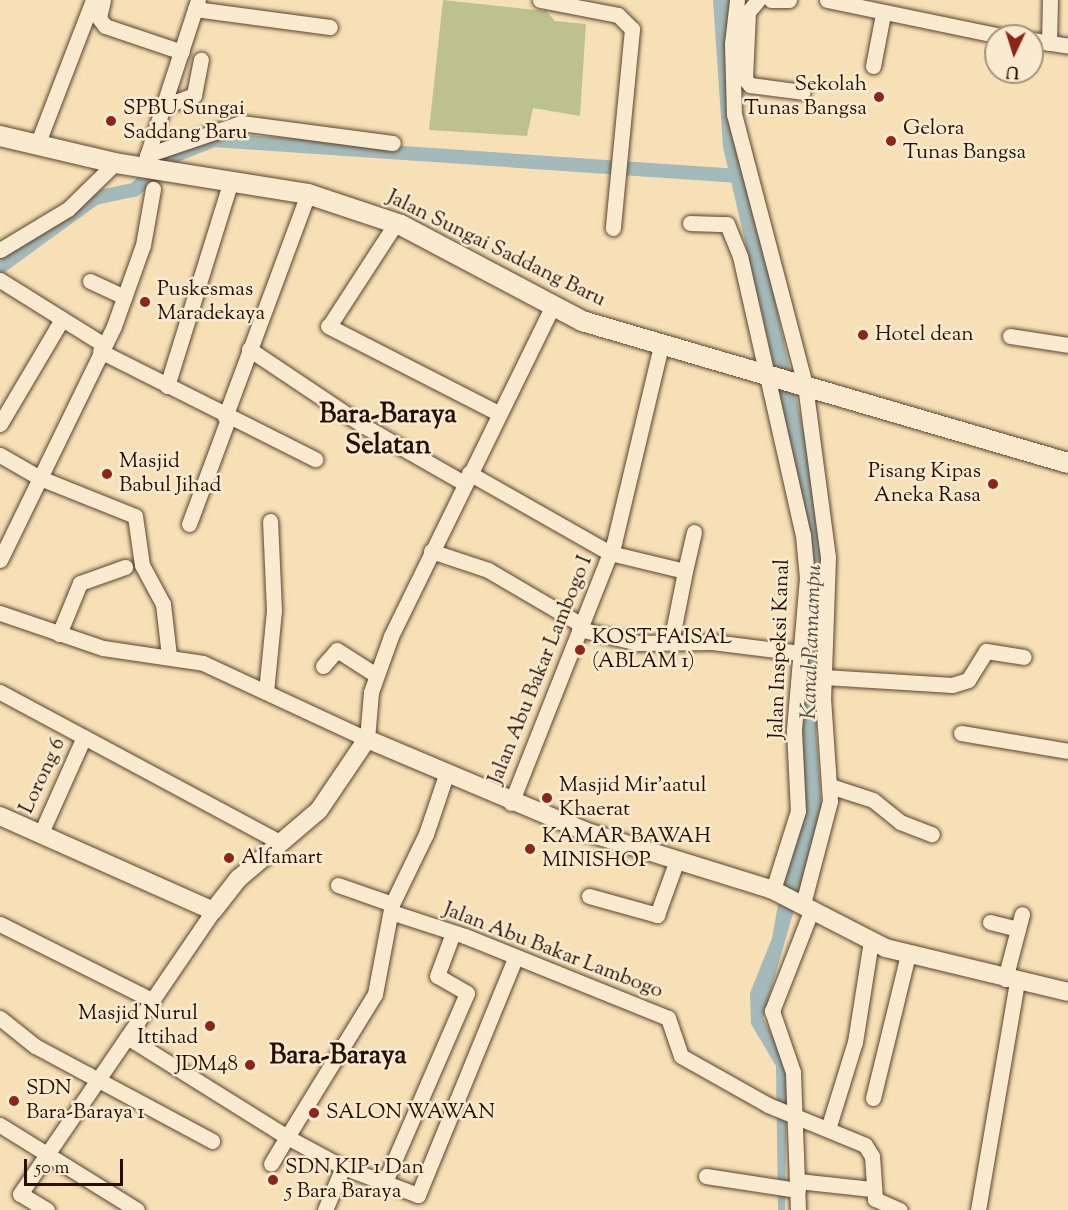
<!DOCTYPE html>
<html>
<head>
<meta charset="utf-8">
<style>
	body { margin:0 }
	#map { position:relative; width:1068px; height:1210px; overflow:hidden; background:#f8e0b6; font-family:"Sorts Mill Goudy",serif }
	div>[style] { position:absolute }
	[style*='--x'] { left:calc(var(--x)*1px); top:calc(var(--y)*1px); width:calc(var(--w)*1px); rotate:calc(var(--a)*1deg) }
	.green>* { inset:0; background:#bcc28f }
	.water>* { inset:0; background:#a4baba }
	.canal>* { height:14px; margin:-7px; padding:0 7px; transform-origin:7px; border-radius:7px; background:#a4baba }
	.roads { filter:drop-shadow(0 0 2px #5a432e) drop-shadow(0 0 2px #5a432e) }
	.minor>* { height:15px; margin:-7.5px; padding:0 7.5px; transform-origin:7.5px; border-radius:7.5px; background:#faebd0 }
	.tertiary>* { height:18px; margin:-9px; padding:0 9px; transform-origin:9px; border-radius:9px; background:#faebd0 }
	.secondary>* { height:20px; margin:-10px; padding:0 10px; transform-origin:10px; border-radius:10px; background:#faebd0 }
	.dots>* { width:16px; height:16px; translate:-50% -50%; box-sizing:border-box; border:3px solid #faebd0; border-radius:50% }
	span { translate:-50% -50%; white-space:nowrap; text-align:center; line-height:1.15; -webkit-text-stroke:5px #faebd0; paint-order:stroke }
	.poi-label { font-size:21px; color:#260f01 }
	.right { translate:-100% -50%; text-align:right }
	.left { translate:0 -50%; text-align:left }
	.street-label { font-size:21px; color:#260f01 }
	.water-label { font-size:22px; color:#524b42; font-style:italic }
	.district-label { font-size:27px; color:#260f01; font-weight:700 }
	.north { position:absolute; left:984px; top:24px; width:60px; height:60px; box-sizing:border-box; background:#faebd0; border:2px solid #a5937d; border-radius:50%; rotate:184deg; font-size:16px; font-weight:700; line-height:24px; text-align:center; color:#260f01 }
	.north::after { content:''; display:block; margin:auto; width:21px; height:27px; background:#8f2418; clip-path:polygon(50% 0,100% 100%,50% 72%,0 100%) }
	.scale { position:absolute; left:24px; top:1159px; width:99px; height:27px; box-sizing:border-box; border:3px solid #260f01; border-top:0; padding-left:8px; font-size:18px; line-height:21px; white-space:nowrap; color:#260f01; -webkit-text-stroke:4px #faebd0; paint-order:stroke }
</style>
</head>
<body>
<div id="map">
	<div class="green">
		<div style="clip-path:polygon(443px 0,546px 11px,555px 21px,586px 24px,580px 116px,533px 108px,527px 136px,429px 130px)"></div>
	</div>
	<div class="water">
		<div style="clip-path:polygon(713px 0,733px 0,729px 41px,757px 219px,820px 506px,826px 625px,816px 732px,822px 812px,763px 1018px,787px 1064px,785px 1210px,778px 1210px,776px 1066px,751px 1024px,750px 993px,772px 938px,783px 877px,803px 818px,800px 713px,811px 586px,773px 362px,723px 147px)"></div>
	</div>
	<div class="canal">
		<div style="--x:0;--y:267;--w:117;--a:-36"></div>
		<div style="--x:95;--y:198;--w:40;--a:-12"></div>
		<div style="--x:134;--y:190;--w:55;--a:-39.8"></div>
		<div style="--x:176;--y:155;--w:41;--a:-21.5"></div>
		<div style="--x:214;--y:140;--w:526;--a:3.92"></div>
	</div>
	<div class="roads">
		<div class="minor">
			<div style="--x:103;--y:0;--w:18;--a:103"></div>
			<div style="--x:99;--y:18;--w:10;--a:53"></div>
			<div style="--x:105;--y:26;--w:81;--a:18.7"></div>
			<div style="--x:540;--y:0;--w:79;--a:10.9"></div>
			<div style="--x:618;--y:15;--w:20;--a:45"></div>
			<div style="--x:632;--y:29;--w:200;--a:95.5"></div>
			<div style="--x:737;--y:0;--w:44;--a:96.5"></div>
			<div style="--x:732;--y:44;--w:70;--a:88.4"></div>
			<div style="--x:734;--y:114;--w:280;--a:75.3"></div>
			<div style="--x:805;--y:385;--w:174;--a:82.4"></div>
			<div style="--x:828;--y:557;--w:141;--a:92"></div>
			<div style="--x:823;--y:698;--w:103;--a:86.1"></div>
			<div style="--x:830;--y:801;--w:106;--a:104.7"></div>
			<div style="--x:758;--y:0;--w:16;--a:130"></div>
			<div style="--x:748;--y:12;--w:67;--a:92.6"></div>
			<div style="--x:745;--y:79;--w:8;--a:50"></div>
			<div style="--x:750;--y:85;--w:53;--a:7.5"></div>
			<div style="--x:771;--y:0;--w:18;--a:0"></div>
			<div style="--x:827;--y:0;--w:178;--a:11.7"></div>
			<div style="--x:195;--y:9;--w:136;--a:7.6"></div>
			<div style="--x:1032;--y:40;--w:36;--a:9"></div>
			<div style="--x:1049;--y:43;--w:43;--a:-88.7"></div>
			<div style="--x:873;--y:66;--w:53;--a:-79.1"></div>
			<div style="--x:167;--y:105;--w:29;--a:-20"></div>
			<div style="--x:194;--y:95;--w:36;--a:-79"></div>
			<div style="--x:37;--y:145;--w:155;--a:-68.9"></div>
			<div style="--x:147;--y:155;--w:99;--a:-18.8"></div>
			<div style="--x:241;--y:123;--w:153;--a:7.5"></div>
			<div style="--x:146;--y:159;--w:167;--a:-71.9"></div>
			<div style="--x:690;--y:223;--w:37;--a:2"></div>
			<div style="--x:727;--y:224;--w:35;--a:68"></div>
			<div style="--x:740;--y:256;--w:286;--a:77.3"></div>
			<div style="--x:803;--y:535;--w:43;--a:84.7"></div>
			<div style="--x:807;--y:578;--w:153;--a:94.9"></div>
			<div style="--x:794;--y:730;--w:81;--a:87.2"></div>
			<div style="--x:798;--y:811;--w:83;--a:107.6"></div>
			<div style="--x:0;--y:250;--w:79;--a:-31.1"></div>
			<div style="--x:68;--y:209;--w:66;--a:-44.4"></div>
			<div style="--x:0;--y:280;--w:123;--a:32"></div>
			<div style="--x:90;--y:281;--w:38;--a:25"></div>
			<div style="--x:328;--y:326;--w:191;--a:27.1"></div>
			<div style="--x:329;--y:326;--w:123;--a:-57"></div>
			<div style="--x:1010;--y:336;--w:59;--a:8.8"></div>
			<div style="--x:249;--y:349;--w:138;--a:33.8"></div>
			<div style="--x:364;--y:426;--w:115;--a:29.7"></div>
			<div style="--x:100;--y:351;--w:241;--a:26.7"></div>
			<div style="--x:167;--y:386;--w:215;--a:-72.7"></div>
			<div style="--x:225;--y:417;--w:238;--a:-69.6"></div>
			<div style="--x:0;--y:424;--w:122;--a:-59.4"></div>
			<div style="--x:0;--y:455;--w:46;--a:29.9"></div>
			<div style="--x:40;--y:478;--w:102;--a:21.8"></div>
			<div style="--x:135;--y:516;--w:49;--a:81.9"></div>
			<div style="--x:142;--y:565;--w:44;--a:61.7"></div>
			<div style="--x:163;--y:604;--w:52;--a:83.4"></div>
			<div style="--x:469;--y:473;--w:162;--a:29.6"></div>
			<div style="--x:610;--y:553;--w:77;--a:13.5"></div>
			<div style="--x:685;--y:571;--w:40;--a:-77"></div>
			<div style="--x:189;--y:524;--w:112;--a:-69.6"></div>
			<div style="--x:431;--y:551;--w:60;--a:18.4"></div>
			<div style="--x:488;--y:570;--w:107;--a:30.4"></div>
			<div style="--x:0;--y:560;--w:260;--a:-64"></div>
			<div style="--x:114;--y:326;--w:86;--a:-70.3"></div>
			<div style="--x:143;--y:245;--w:57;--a:-79.9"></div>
			<div style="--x:0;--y:613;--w:109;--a:18.8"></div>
			<div style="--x:103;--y:648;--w:101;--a:8.5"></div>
			<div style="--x:203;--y:663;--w:181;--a:24.9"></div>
			<div style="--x:367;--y:739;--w:47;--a:-85.1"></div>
			<div style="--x:371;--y:692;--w:59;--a:-70.3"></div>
			<div style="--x:391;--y:636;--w:365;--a:-63.9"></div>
			<div style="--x:579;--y:629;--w:61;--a:13.3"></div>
			<div style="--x:638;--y:643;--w:74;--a:-0.8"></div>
			<div style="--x:712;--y:642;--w:89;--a:7.1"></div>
			<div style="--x:59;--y:634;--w:55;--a:-67.6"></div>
			<div style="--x:80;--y:583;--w:48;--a:-19.6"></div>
			<div style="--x:671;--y:642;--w:72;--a:-78.8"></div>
			<div style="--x:323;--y:666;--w:21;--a:-49"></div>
			<div style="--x:337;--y:650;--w:46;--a:32.7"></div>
			<div style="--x:824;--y:677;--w:128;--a:3.6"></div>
			<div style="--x:952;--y:685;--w:17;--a:-17"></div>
			<div style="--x:968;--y:680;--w:34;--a:-58"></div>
			<div style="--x:986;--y:651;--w:38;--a:9"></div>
			<div style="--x:0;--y:692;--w:318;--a:28.2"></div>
			<div style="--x:266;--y:692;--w:81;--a:-84.4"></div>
			<div style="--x:274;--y:611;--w:90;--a:-92.5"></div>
			<div style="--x:961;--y:733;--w:109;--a:9.5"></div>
			<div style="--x:446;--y:775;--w:62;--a:108.7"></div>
			<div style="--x:426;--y:834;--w:78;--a:115.9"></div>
			<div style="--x:392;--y:904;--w:92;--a:100.7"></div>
			<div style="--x:375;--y:994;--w:168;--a:121.6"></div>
			<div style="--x:287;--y:1137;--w:64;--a:28.2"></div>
			<div style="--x:343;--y:1167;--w:80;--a:20.5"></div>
			<div style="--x:418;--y:1195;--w:256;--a:-67.7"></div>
			<div style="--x:830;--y:786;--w:45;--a:18"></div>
			<div style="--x:873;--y:800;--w:35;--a:39"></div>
			<div style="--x:900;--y:822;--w:34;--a:21"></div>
			<div style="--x:511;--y:803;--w:280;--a:-68.4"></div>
			<div style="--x:614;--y:543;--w:203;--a:-76.6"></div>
			<div style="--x:41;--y:833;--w:105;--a:-65.9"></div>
			<div style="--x:338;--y:885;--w:57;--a:19.4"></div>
			<div style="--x:589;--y:896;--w:71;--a:15.6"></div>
			<div style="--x:657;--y:915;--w:59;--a:-70"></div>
			<div style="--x:391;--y:912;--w:78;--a:18"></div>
			<div style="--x:465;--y:936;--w:219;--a:22"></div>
			<div style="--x:668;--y:1018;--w:40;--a:71.1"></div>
			<div style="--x:681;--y:1056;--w:100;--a:29.4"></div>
			<div style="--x:768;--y:1105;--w:105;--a:22.4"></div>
			<div style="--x:865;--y:1145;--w:13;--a:58"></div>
			<div style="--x:872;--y:1156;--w:43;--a:86"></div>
			<div style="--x:875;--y:1199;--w:27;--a:24"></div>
			<div style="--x:990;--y:922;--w:29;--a:14"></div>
			<div style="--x:0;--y:924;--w:170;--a:26.6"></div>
			<div style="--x:1005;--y:979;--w:67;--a:-75.3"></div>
			<div style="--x:0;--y:1018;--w:45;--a:38.7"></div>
			<div style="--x:35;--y:1046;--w:201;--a:28.2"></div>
			<div style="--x:127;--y:1037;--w:189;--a:32"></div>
			<div style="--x:287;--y:1137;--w:31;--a:121"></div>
			<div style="--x:873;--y:1098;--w:148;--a:-76.3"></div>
			<div style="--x:0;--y:1125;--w:161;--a:31.8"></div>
			<div style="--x:828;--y:1129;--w:91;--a:-72.8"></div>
			<div style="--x:855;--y:1042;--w:102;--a:-81"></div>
			<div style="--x:706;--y:1176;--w:93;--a:8.7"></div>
			<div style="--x:798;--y:1181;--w:74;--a:6.2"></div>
			<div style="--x:384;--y:1184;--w:208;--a:-66.5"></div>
			<div style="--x:467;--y:993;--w:34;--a:-150"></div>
			<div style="--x:437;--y:976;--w:46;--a:-69.6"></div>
			<div style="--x:47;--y:1210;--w:31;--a:-149"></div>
			<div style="--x:20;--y:1194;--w:343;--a:-55.7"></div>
			<div style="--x:325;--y:1210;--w:47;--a:-67.3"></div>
			<div style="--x:798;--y:1210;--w:138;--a:-92.1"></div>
			<div style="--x:793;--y:1072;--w:65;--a:-109"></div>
			<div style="--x:772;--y:1011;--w:110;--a:-68.6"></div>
			<div style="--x:978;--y:1210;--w:231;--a:-80.3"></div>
		</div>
		<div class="tertiary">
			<div style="--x:0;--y:816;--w:233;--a:24"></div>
			<div style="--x:213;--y:911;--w:41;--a:-52"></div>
			<div style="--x:238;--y:879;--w:106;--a:-40.4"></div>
			<div style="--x:319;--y:810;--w:86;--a:-55.9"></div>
			<div style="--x:367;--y:739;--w:239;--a:22.9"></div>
			<div style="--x:587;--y:832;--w:195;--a:17.3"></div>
			<div style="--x:773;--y:890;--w:127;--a:27.2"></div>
			<div style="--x:886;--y:948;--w:187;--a:13.6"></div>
		</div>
		<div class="secondary">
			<div style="--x:0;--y:136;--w:118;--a:13.2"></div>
			<div style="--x:115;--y:163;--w:195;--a:9.1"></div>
			<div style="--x:308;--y:194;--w:98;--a:18.4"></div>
			<div style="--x:401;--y:225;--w:205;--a:27.9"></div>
			<div style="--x:582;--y:321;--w:506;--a:16.29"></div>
		</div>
	</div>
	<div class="dots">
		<div style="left:879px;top:97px;background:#8f2418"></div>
		<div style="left:111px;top:121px;background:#8f2418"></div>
		<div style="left:891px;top:141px;background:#8f2418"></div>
		<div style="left:145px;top:302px;background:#8f2418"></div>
		<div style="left:863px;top:335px;background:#8f2418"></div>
		<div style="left:107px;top:474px;background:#8f2418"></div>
		<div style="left:993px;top:484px;background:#8f2418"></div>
		<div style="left:580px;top:650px;background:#8f2418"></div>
		<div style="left:547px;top:798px;background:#8f2418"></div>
		<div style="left:530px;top:849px;background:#8f2418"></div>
		<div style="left:229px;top:858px;background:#8f2418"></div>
		<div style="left:210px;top:1026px;background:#8f2418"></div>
		<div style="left:250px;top:1065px;background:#8f2418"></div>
		<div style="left:14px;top:1101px;background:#8f2418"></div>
		<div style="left:314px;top:1113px;background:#8f2418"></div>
		<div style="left:273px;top:1180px;background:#8f2418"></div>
	</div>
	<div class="poi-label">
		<span class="right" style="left:867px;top:97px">Sekolah<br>Tunas Bangsa</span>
		<span class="left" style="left:123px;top:121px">SPBU Sungai<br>Saddang Baru</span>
		<span class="left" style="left:903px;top:141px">Gelora<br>Tunas Bangsa</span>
		<span class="left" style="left:157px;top:302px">Puskesmas<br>Maradekaya</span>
		<span class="left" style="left:875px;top:335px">Hotel dean</span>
		<span class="left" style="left:119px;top:474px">Masjid<br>Babul Jihad</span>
		<span class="right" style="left:981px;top:484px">Pisang Kipas<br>Aneka Rasa</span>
		<span class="left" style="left:592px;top:650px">KOST FAISAL<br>(ABLAM 1)</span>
		<span class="left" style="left:559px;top:798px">Masjid Mir'aatul<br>Khaerat</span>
		<span class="left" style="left:542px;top:849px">KAMAR BAWAH<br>MINISHOP</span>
		<span class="left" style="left:241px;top:858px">Alfamart</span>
		<span class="right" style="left:198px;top:1026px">Masjid Nurul<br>Ittihad</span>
		<span class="right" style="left:238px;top:1065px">JDM48</span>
		<span class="left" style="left:26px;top:1101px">SDN<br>Bara-Baraya 1</span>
		<span class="left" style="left:326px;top:1113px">SALON WAWAN</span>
		<span class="left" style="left:285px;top:1180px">SDN KIP 1 Dan<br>5 Bara Baraya</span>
	</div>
	<div class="street-label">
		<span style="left:496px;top:249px;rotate:26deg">Jalan Sungai Saddang Baru</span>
		<span style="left:780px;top:649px;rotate:-88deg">Jalan Inspeksi Kanal</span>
		<span style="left:541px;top:670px;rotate:-68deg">Jalan Abu Bakar Lambogo I</span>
		<span style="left:43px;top:776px;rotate:-65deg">Lorong 6</span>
		<span style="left:553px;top:951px;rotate:21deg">Jalan Abu Bakar Lambogo</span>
	</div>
	<div class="water-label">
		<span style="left:813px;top:642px;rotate:-88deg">Kanal Pannampu</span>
	</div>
	<div class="district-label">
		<span style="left:388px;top:431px">Bara-Baraya<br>Selatan</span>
		<span style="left:338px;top:1057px">Bara-Baraya</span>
	</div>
	<div class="north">U</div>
	<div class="scale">50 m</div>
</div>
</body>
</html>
